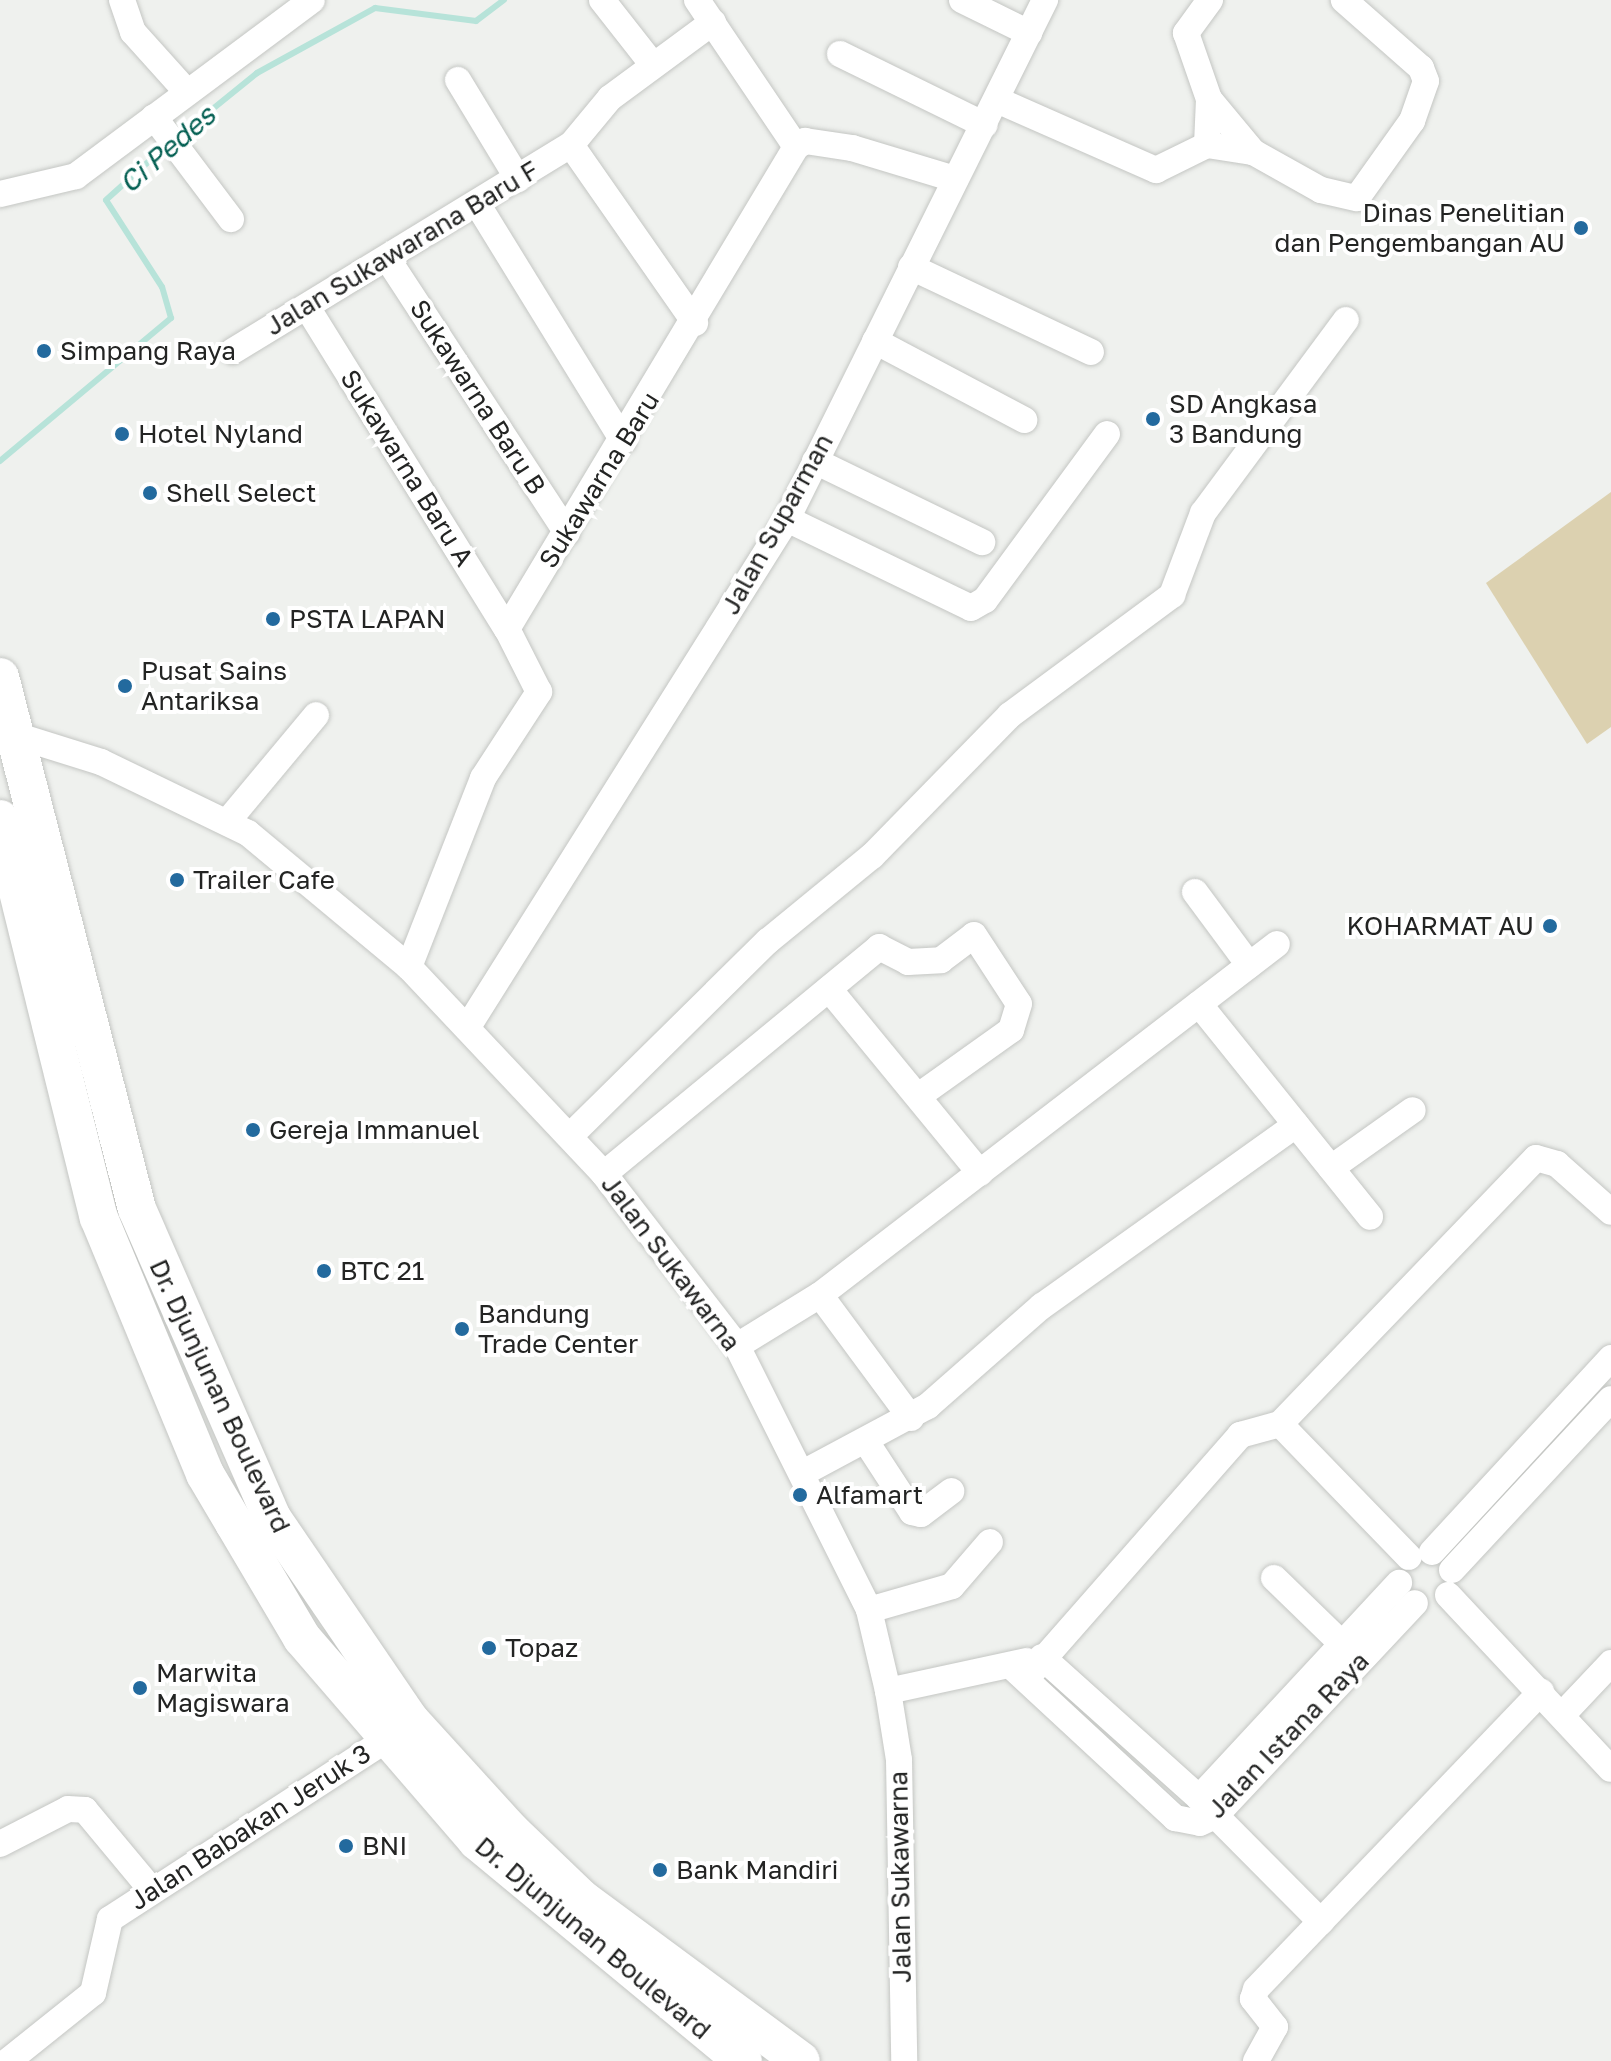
<!DOCTYPE html>
<html>
<head>
<meta charset="utf-8">
<style>
	body { margin:0 }
	#map { position:relative; width:1611px; height:2061px; overflow:hidden; background:#eff1ee; font-family:"Golos Text",sans-serif }
	div>[style] { position:absolute }
	[style*='--x'] { left:calc(var(--x)*1px); top:calc(var(--y)*1px); width:calc(var(--w)*1px); rotate:calc(var(--a)*1deg) }
	.green>* { inset:0; background:#dcd1b0 }
	.stream>* { height:6px; margin:-3px; padding:0 3px; transform-origin:3px; border-radius:3px; background:#b7e3d9 }
	.roads { filter:drop-shadow(0 0 2px #c4c6c3) drop-shadow(0 0 2px #c4c6c3) }
	.minor>* { height:26px; margin:-13px; padding:0 13px; transform-origin:13px; border-radius:13px; background:#fff }
	.highway>* { height:38px; margin:-19px; padding:0 19px; transform-origin:19px; border-radius:19px; background:#fff }
	.dots>* { width:22px; height:22px; translate:-50% -50%; box-sizing:border-box; border:4px solid #fff; border-radius:50% }
	span { translate:-50% -50%; white-space:nowrap; text-align:center; line-height:1.15; -webkit-text-stroke:8px #fff; paint-order:stroke }
	.poi-label { font-size:26px; color:#232423 }
	.right { translate:-100% -50%; text-align:right }
	.left { translate:0 -50%; text-align:left }
	.street-label { font-size:26px; color:#232423 }
	.water-label { font-size:28px; color:#035f52; font-style:italic }
</style>
</head>
<body>
<div id="map">
	<div class="green">
		<div style="clip-path:polygon(1611px 492px,1611px 727px,1587px 744px,1486px 583px)"></div>
	</div>
	<div class="stream">
		<div style="--x:178;--y:137;--w:102;--a:-39"></div>
		<div style="--x:257;--y:73;--w:135;--a:-28.8"></div>
		<div style="--x:375;--y:8;--w:102;--a:7.3"></div>
		<div style="--x:476;--y:21;--w:35;--a:-37"></div>
		<div style="--x:0;--y:461;--w:223;--a:-39.9"></div>
		<div style="--x:171;--y:318;--w:32;--a:-106"></div>
		<div style="--x:162;--y:287;--w:103;--a:-122.8"></div>
		<div style="--x:106;--y:200;--w:81;--a:-42"></div>
	</div>
	<div class="roads">
		<div class="minor">
			<div style="--x:122;--y:0;--w:34;--a:71"></div>
			<div style="--x:133;--y:32;--w:81;--a:48"></div>
			<div style="--x:602;--y:0;--w:83;--a:51.9"></div>
			<div style="--x:697;--y:0;--w:177;--a:56"></div>
			<div style="--x:962;--y:0;--w:75;--a:26.2"></div>
			<div style="--x:1210;--y:0;--w:41;--a:126"></div>
			<div style="--x:1186;--y:33;--w:70;--a:70.8"></div>
			<div style="--x:1209;--y:99;--w:46;--a:92.5"></div>
			<div style="--x:1207;--y:145;--w:47;--a:8.7"></div>
			<div style="--x:1253;--y:152;--w:78;--a:29.2"></div>
			<div style="--x:1321;--y:190;--w:37;--a:13"></div>
			<div style="--x:1357;--y:198;--w:95;--a:-54.5"></div>
			<div style="--x:1412;--y:121;--w:42;--a:-70.7"></div>
			<div style="--x:1426;--y:81;--w:14;--a:-111"></div>
			<div style="--x:1421;--y:68;--w:103;--a:-138.6"></div>
			<div style="--x:840;--y:54;--w:161;--a:26.1"></div>
			<div style="--x:458;--y:80;--w:116;--a:58.8"></div>
			<div style="--x:1209;--y:99;--w:69;--a:50.3"></div>
			<div style="--x:997;--y:100;--w:174;--a:23.8"></div>
			<div style="--x:1156;--y:170;--w:57;--a:-26.1"></div>
			<div style="--x:154;--y:117;--w:128;--a:53"></div>
			<div style="--x:571;--y:145;--w:217;--a:55.1"></div>
			<div style="--x:571;--y:145;--w:61;--a:-50.3"></div>
			<div style="--x:610;--y:98;--w:128;--a:-36.4"></div>
			<div style="--x:0;--y:194;--w:78;--a:-13.3"></div>
			<div style="--x:76;--y:176;--w:294;--a:-36.7"></div>
			<div style="--x:478;--y:205;--w:277;--a:58.4"></div>
			<div style="--x:389;--y:261;--w:325;--a:56.8"></div>
			<div style="--x:911;--y:267;--w:199;--a:25.3"></div>
			<div style="--x:307;--y:307;--w:379;--a:58.2"></div>
			<div style="--x:875;--y:341;--w:169;--a:27.9"></div>
			<div style="--x:233;--y:351;--w:396;--a:-31.4"></div>
			<div style="--x:815;--y:461;--w:186;--a:25.9"></div>
			<div style="--x:787;--y:519;--w:204;--a:25.8"></div>
			<div style="--x:971;--y:608;--w:16;--a:-30"></div>
			<div style="--x:985;--y:600;--w:206;--a:-53.7"></div>
			<div style="--x:18;--y:736;--w:87;--a:17.4"></div>
			<div style="--x:101;--y:762;--w:163;--a:25.8"></div>
			<div style="--x:248;--y:833;--w:209;--a:39.8"></div>
			<div style="--x:409;--y:967;--w:284;--a:46.7"></div>
			<div style="--x:604;--y:1174;--w:217;--a:52.3"></div>
			<div style="--x:737;--y:1346;--w:295;--a:63.4"></div>
			<div style="--x:869;--y:1610;--w:83;--a:76.8"></div>
			<div style="--x:888;--y:1691;--w:70;--a:80.9"></div>
			<div style="--x:899;--y:1760;--w:301;--a:89"></div>
			<div style="--x:227;--y:822;--w:139;--a:-50.2"></div>
			<div style="--x:1195;--y:892;--w:91;--a:53.5"></div>
			<div style="--x:409;--y:967;--w:203;--a:-68.6"></div>
			<div style="--x:483;--y:778;--w:103;--a:-56.9"></div>
			<div style="--x:539;--y:692;--w:71;--a:-116.9"></div>
			<div style="--x:507;--y:629;--w:562;--a:-59.05"></div>
			<div style="--x:796;--y:147;--w:11;--a:-34"></div>
			<div style="--x:805;--y:141;--w:48;--a:8.5"></div>
			<div style="--x:852;--y:148;--w:108;--a:16.8"></div>
			<div style="--x:829;--y:989;--w:238;--a:50.6"></div>
			<div style="--x:1199;--y:1004;--w:273;--a:51.2"></div>
			<div style="--x:469;--y:1025;--w:598;--a:-57.85"></div>
			<div style="--x:787;--y:519;--w:580;--a:-63.57"></div>
			<div style="--x:570;--y:1136;--w:278;--a:-44.6"></div>
			<div style="--x:768;--y:941;--w:134;--a:-39.3"></div>
			<div style="--x:872;--y:856;--w:197;--a:-45.6"></div>
			<div style="--x:1010;--y:715;--w:202;--a:-36.5"></div>
			<div style="--x:1172;--y:595;--w:88;--a:-69.3"></div>
			<div style="--x:1203;--y:513;--w:240;--a:-53.5"></div>
			<div style="--x:1331;--y:1168;--w:100;--a:-35.3"></div>
			<div style="--x:604;--y:1174;--w:357;--a:-39.5"></div>
			<div style="--x:879;--y:947;--w:33;--a:27"></div>
			<div style="--x:908;--y:962;--w:33;--a:-3"></div>
			<div style="--x:941;--y:960;--w:41;--a:-37.1"></div>
			<div style="--x:974;--y:935;--w:82;--a:56.9"></div>
			<div style="--x:1019;--y:1004;--w:27;--a:107"></div>
			<div style="--x:1011;--y:1030;--w:112;--a:144.5"></div>
			<div style="--x:820;--y:1295;--w:153;--a:53.5"></div>
			<div style="--x:737;--y:1346;--w:97;--a:-31.6"></div>
			<div style="--x:820;--y:1295;--w:576;--a:-37.53"></div>
			<div style="--x:1280;--y:1424;--w:185;--a:45.9"></div>
			<div style="--x:867;--y:1443;--w:82;--a:56.9"></div>
			<div style="--x:912;--y:1512;--w:9;--a:13"></div>
			<div style="--x:921;--y:1514;--w:38;--a:-37"></div>
			<div style="--x:803;--y:1473;--w:142;--a:-28.2"></div>
			<div style="--x:928;--y:1406;--w:152;--a:-41.3"></div>
			<div style="--x:1042;--y:1306;--w:312;--a:-35.5"></div>
			<div style="--x:1432;--y:1552;--w:264;--a:-47.3"></div>
			<div style="--x:1452;--y:1570;--w:233;--a:-47.1"></div>
			<div style="--x:1274;--y:1578;--w:91;--a:44.1"></div>
			<div style="--x:1448;--y:1595;--w:238;--a:46.9"></div>
			<div style="--x:869;--y:1610;--w:86;--a:-16.1"></div>
			<div style="--x:952;--y:1586;--w:58;--a:-49.2"></div>
			<div style="--x:1042;--y:1657;--w:211;--a:41.9"></div>
			<div style="--x:1199;--y:1798;--w:294;--a:-47.1"></div>
			<div style="--x:1011;--y:1666;--w:224;--a:42.8"></div>
			<div style="--x:1175;--y:1818;--w:25;--a:11"></div>
			<div style="--x:1200;--y:1823;--w:17;--a:-25"></div>
			<div style="--x:1215;--y:1816;--w:292;--a:-46.8"></div>
			<div style="--x:1026;--y:1679;--w:325;--a:-48.7"></div>
			<div style="--x:1240;--y:1435;--w:41;--a:-15.4"></div>
			<div style="--x:1280;--y:1424;--w:369;--a:-46.1"></div>
			<div style="--x:1536;--y:1158;--w:22;--a:16"></div>
			<div style="--x:1557;--y:1164;--w:72;--a:41.6"></div>
			<div style="--x:888;--y:1691;--w:142;--a:-12.2"></div>
			<div style="--x:1563;--y:1714;--w:70;--a:-46.7"></div>
			<div style="--x:1204;--y:1804;--w:166;--a:45.2"></div>
			<div style="--x:0;--y:1844;--w:76;--a:-27.2"></div>
			<div style="--x:68;--y:1809;--w:17;--a:3"></div>
			<div style="--x:85;--y:1810;--w:102;--a:50.2"></div>
			<div style="--x:8;--y:2061;--w:109;--a:-38.7"></div>
			<div style="--x:93;--y:1993;--w:76;--a:-77.1"></div>
			<div style="--x:110;--y:1919;--w:329;--a:-33"></div>
			<div style="--x:1256;--y:2061;--w:39;--a:-61"></div>
			<div style="--x:1275;--y:2027;--w:36;--a:-128"></div>
			<div style="--x:1253;--y:1999;--w:10;--a:-73"></div>
			<div style="--x:1256;--y:1989;--w:412;--a:-46.2"></div>
		</div>
		<div class="highway">
			<div style="--x:0;--y:677;--w:549;--a:75.56"></div>
			<div style="--x:137;--y:1209;--w:337;--a:66.4"></div>
			<div style="--x:272;--y:1518;--w:243;--a:55.7"></div>
			<div style="--x:409;--y:1719;--w:150;--a:47.7"></div>
			<div style="--x:510;--y:1830;--w:100;--a:43.8"></div>
			<div style="--x:582;--y:1899;--w:272;--a:36.5"></div>
			<div style="--x:0;--y:819;--w:411;--a:76.1"></div>
			<div style="--x:99;--y:1218;--w:277;--a:67.5"></div>
			<div style="--x:205;--y:1474;--w:57;--a:59.4"></div>
			<div style="--x:234;--y:1523;--w:134;--a:59.4"></div>
			<div style="--x:302;--y:1638;--w:268;--a:49.2"></div>
			<div style="--x:477;--y:1841;--w:345;--a:39.6"></div>
		</div>
	</div>
	<div class="dots">
		<div style="left:1581px;top:228px;background:#236a9e"></div>
		<div style="left:44px;top:351px;background:#236a9e"></div>
		<div style="left:1153px;top:419px;background:#236a9e"></div>
		<div style="left:122px;top:434px;background:#236a9e"></div>
		<div style="left:150px;top:493px;background:#236a9e"></div>
		<div style="left:273px;top:619px;background:#236a9e"></div>
		<div style="left:125px;top:686px;background:#236a9e"></div>
		<div style="left:177px;top:880px;background:#236a9e"></div>
		<div style="left:1550px;top:926px;background:#236a9e"></div>
		<div style="left:253px;top:1130px;background:#236a9e"></div>
		<div style="left:324px;top:1271px;background:#236a9e"></div>
		<div style="left:462px;top:1329px;background:#236a9e"></div>
		<div style="left:800px;top:1495px;background:#236a9e"></div>
		<div style="left:489px;top:1648px;background:#236a9e"></div>
		<div style="left:140px;top:1688px;background:#236a9e"></div>
		<div style="left:346px;top:1846px;background:#236a9e"></div>
		<div style="left:660px;top:1870px;background:#236a9e"></div>
	</div>
	<div class="poi-label">
		<span class="right" style="left:1565px;top:228px">Dinas Penelitian<br>dan Pengembangan AU</span>
		<span class="left" style="left:60px;top:351px">Simpang Raya</span>
		<span class="left" style="left:1169px;top:419px">SD Angkasa<br>3 Bandung</span>
		<span class="left" style="left:138px;top:434px">Hotel Nyland</span>
		<span class="left" style="left:166px;top:493px">Shell Select</span>
		<span class="left" style="left:289px;top:619px">PSTA LAPAN</span>
		<span class="left" style="left:141px;top:686px">Pusat Sains<br>Antariksa</span>
		<span class="left" style="left:193px;top:880px">Trailer Cafe</span>
		<span class="right" style="left:1534px;top:926px">KOHARMAT AU</span>
		<span class="left" style="left:269px;top:1130px">Gereja Immanuel</span>
		<span class="left" style="left:340px;top:1271px">BTC 21</span>
		<span class="left" style="left:478px;top:1329px">Bandung<br>Trade Center</span>
		<span class="left" style="left:816px;top:1495px">Alfamart</span>
		<span class="left" style="left:505px;top:1648px">Topaz</span>
		<span class="left" style="left:156px;top:1688px">Marwita<br>Magiswara</span>
		<span class="left" style="left:362px;top:1846px">BNI</span>
		<span class="left" style="left:676px;top:1870px">Bank Mandiri</span>
	</div>
	<div class="street-label">
		<span style="left:402px;top:248px;rotate:-31deg">Jalan Sukawarana Baru F</span>
		<span style="left:478px;top:397px;rotate:57deg">Sukawarna Baru B</span>
		<span style="left:407px;top:468px;rotate:58deg">Sukawarna Baru A</span>
		<span style="left:599px;top:480px;rotate:-58deg">Sukawarna Baru</span>
		<span style="left:777px;top:524px;rotate:-61deg">Jalan Suparman</span>
		<span style="left:671px;top:1263px;rotate:53deg">Jalan Sukawarna</span>
		<span style="left:220px;top:1396px;rotate:65deg">Dr. Djunjunan Boulevard</span>
		<span style="left:1288px;top:1735px;rotate:-46deg">Jalan Istana Raya</span>
		<span style="left:250px;top:1827px;rotate:-33deg">Jalan Babakan Jeruk 3</span>
		<span style="left:900px;top:1877px;rotate:-91deg">Jalan Sukawarna</span>
		<span style="left:593px;top:1938px;rotate:40deg">Dr. Djunjunan Boulevard</span>
	</div>
	<div class="water-label">
		<span style="left:167px;top:149px;rotate:-41deg">Ci Pedes</span>
	</div>
</div>
</body>
</html>
